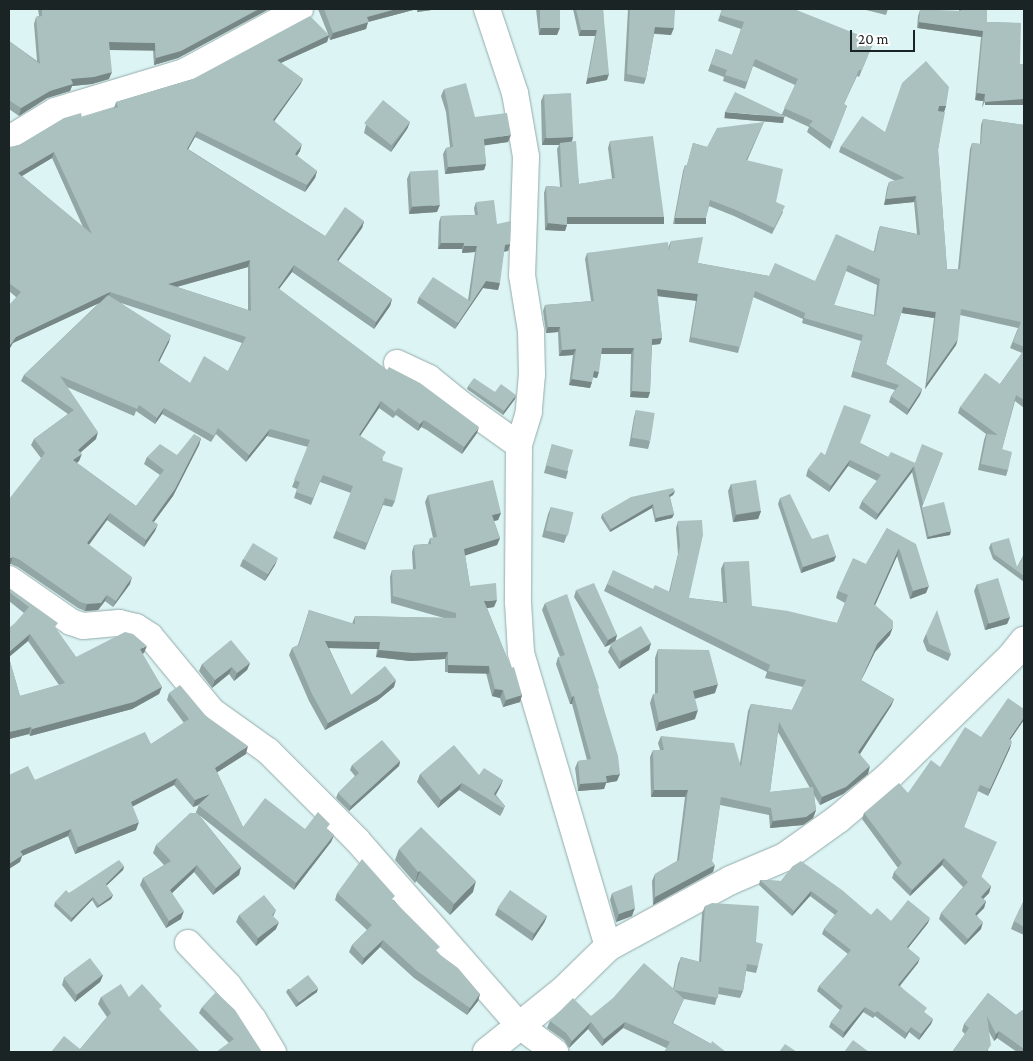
<!DOCTYPE html>
<html>
<head>
<meta charset="utf-8">
<style>
	body { margin:0 }
	#map { position:relative; width:1033px; height:1061px; overflow:hidden; background:#dcf4f4; font-family:"Crimson Pro",serif }
	div>[style] { position:absolute }
	[style*='--x'] { left:calc(var(--x)*1px); top:calc(var(--y)*1px); width:calc(var(--w)*1px); rotate:calc(var(--a)*1deg) }
	.roads { filter:drop-shadow(0 0 1px #94abaa) drop-shadow(0 0 1px #94abaa) }
	.minor>* { height:26px; margin:-13px; padding:0 13px; transform-origin:13px; border-radius:13px; background:#fff }
	.tertiary>* { height:28px; margin:-14px; padding:0 14px; transform-origin:14px; border-radius:14px; background:#fff }
	.wall>* { inset:0; background:#92a6a5 }
	.shaded-wall>* { inset:0; background:#778786; transform-origin:0 0 }
	.building>* { inset:0; background:#aac1c0; transform-origin:0 0 }
	span { translate:-50% -50%; white-space:nowrap; text-align:center; line-height:1.15; -webkit-text-stroke:4px #fff; paint-order:stroke }
	.frame { position:absolute; inset:0; border:10px solid #1b2424; pointer-events:none }
	.scale { position:absolute; left:850px; top:30px; width:65px; height:22px; box-sizing:border-box; border:2px solid #1b2424; border-top:0; padding-left:6px; font-size:15px; line-height:18px; white-space:nowrap; color:#1b2424; -webkit-text-stroke:4px #fff; paint-order:stroke }
</style>
</head>
<body>
<div id="map">
	<div class="roads">
		<div class="minor">
			<div style="--x:487;--y:9;--w:89;--a:71.6"></div>
			<div style="--x:515;--y:93;--w:65;--a:80.2"></div>
			<div style="--x:526;--y:157;--w:118;--a:91.9"></div>
			<div style="--x:522;--y:275;--w:57;--a:80.9"></div>
			<div style="--x:531;--y:331;--w:43;--a:88.7"></div>
			<div style="--x:532;--y:374;--w:38;--a:95"></div>
			<div style="--x:529;--y:412;--w:34;--a:107"></div>
			<div style="--x:519;--y:445;--w:157;--a:90.4"></div>
			<div style="--x:518;--y:602;--w:51;--a:86.6"></div>
			<div style="--x:521;--y:653;--w:307;--a:73.5"></div>
			<div style="--x:9;--y:139;--w:54;--a:-31.3"></div>
			<div style="--x:55;--y:111;--w:135;--a:-16.8"></div>
			<div style="--x:184;--y:72;--w:132;--a:-28.5"></div>
			<div style="--x:397;--y:363;--w:35;--a:25"></div>
			<div style="--x:429;--y:378;--w:41;--a:39.1"></div>
			<div style="--x:461;--y:404;--w:71;--a:35.3"></div>
			<div style="--x:9;--y:579;--w:75;--a:34.7"></div>
			<div style="--x:71;--y:622;--w:13;--a:18"></div>
			<div style="--x:83;--y:626;--w:36;--a:-5"></div>
			<div style="--x:119;--y:623;--w:17;--a:13"></div>
			<div style="--x:136;--y:627;--w:17;--a:33"></div>
			<div style="--x:150;--y:636;--w:97;--a:50.4"></div>
			<div style="--x:212;--y:711;--w:69;--a:35.5"></div>
			<div style="--x:268;--y:751;--w:126;--a:45"></div>
			<div style="--x:357;--y:840;--w:247;--a:48.8"></div>
			<div style="--x:520;--y:1026;--w:44;--a:36.6"></div>
			<div style="--x:188;--y:943;--w:58;--a:46.4"></div>
			<div style="--x:228;--y:985;--w:42;--a:53.7"></div>
			<div style="--x:253;--y:1019;--w:39;--a:59"></div>
		</div>
		<div class="tertiary">
			<div style="--x:487;--y:1052;--w:99;--a:-38.8"></div>
			<div style="--x:564;--y:990;--w:62;--a:-44.3"></div>
			<div style="--x:608;--y:947;--w:140;--a:-28.6"></div>
			<div style="--x:731;--y:880;--w:59;--a:-23.1"></div>
			<div style="--x:785;--y:857;--w:65;--a:-35.6"></div>
			<div style="--x:838;--y:819;--w:67;--a:-40.1"></div>
			<div style="--x:889;--y:776;--w:170;--a:-44.3"></div>
			<div style="--x:1011;--y:657;--w:21;--a:-51"></div>
		</div>
	</div>
	<div class="wall">
		<div style="clip-path:polygon(38px 9px,170px 9px,170px 10px,178px 9px,269px 9px,178px 58px,154px 65px,153px 50px,109px 49px,109px 79px,92px 84px,72px 86px,70px 91px,47px 98px,19px 116px,9px 109px,9px 41px,37px 61px,34px 24px,36px 17px,39px 16px)"></div>
		<div style="clip-path:polygon(evenodd,318px 9px,439px 9px,417px 12px,417px 9px,368px 22px,366px 29px,330px 40px,329px 37px,327px 42px,281px 63px,303px 79px,300px 85px,274px 121px,300px 151px,297px 156px,317px 171px,315px 178px,305px 192px,195px 137px,188px 149px,325px 236px,364px 221px,362px 228px,338px 261px,392px 299px,390px 306px,374px 329px,292px 272px,279px 289px,387px 370px,477px 433px,462px 454px,427px 430px,421px 427px,418px 431px,396px 415px,393px 418px,379px 408px,360px 436px,383px 459px,382px 460px,395px 501px,392px 507px,383px 505px,365px 550px,333px 538px,351px 493px,320px 482px,311px 505px,294px 498px,297px 489px,292px 487px,308px 447px,267px 436px,246px 462px,216px 434px,211px 442px,162px 414px,155px 424px,136px 411px,134px 416px,67px 387px,96px 439px,80px 453px,79px 461px,77px 463px,136px 506px,160px 475px,144px 464px,147px 457px,177px 455px,201px 438px,199px 445px,173px 496px,154px 522px,155px 531px,144px 547px,107px 520px,89px 545px,130px 584px,113px 607px,105px 601px,98px 610px,85px 611px,78px 608px,18px 567px,11px 564px,41px 458px,31px 445px,34px 439px,68px 414px,21px 381px,24px 375px,99px 303px,13px 343px,16px 297px,9px 291px,9px 146px,11px 147px,19px 145px,82px 118px,114px 108px,116px 102px,193px 79px,328px 34px,318px 9px,52px 158px,83px 227px,22px 176px,52px 158px,318px 9px,248px 267px,248px 310px,177px 287px,248px 267px,318px 9px,121px 303px,242px 343px,228px 371px,190px 383px,159px 362px,169px 342px,121px 303px)"></div>
		<div style="clip-path:polygon(536px 9px,560px 9px,557px 35px,539px 35px)"></div>
		<div style="clip-path:polygon(573px 9px,603px 9px,607px 80px,586px 84px,595px 36px,579px 36px)"></div>
		<div style="clip-path:polygon(628px 9px,675px 9px,671px 35px,654px 34px,646px 78px,644px 84px,624px 81px)"></div>
		<div style="clip-path:polygon(722px 9px,874px 41px,859px 77px,857px 76px,844px 104px,847px 106px,830px 149px,807px 132px,809px 127px,785px 116px,782px 123px,723px 118px,782px 114px,795px 85px,753px 66px,745px 89px,723px 81px,724px 77px,708px 71px,716px 49px,732px 55px,741px 29px,718px 21px)"></div>
		<div style="clip-path:polygon(862px 9px,888px 9px,886px 15px)"></div>
		<div style="clip-path:polygon(959px 9px,987px 9px,987px 22px,1021px 23px,982px 108px,983px 101px,975px 100px,981px 37px,917px 28px,918px 16px,920px 10px,959px 11px)"></div>
		<div style="clip-path:polygon(444px 89px,475px 117px,508px 142px,484px 145px,486px 164px,484px 170px,445px 174px,443px 154px,446px 148px,450px 147px,446px 112px,441px 96px)"></div>
		<div style="clip-path:polygon(544px 94px,573px 137px,572px 142px,579px 184px,612px 179px,608px 148px,610px 141px,664px 217px,662px 224px,567px 224px,565px 231px,545px 230px,544px 193px,546px 186px,560px 187px,557px 149px,559px 145px,542px 145px,541px 101px)"></div>
		<div style="clip-path:polygon(evenodd,946px 106px,944px 112px,938px 150px,947px 269px,958px 269px,970px 149px,972px 143px,980px 144px,981px 125px,983px 119px,1024px 125px,1024px 408px,1015px 401px,1002px 449px,1008px 470px,1006px 476px,978px 470px,984px 440px,986px 434px,958px 413px,960px 407px,1000px 384px,1022px 353px,1010px 348px,1018px 328px,960px 315px,956px 345px,925px 389px,934px 318px,901px 313px,886px 364px,922px 389px,920px 395px,907px 415px,889px 402px,891px 396px,895px 390px,851px 377px,861px 341px,802px 323px,803px 319px,753px 297px,738px 353px,689px 342px,696px 300px,657px 295px,662px 338px,660px 344px,652px 345px,650px 392px,648px 398px,630px 397px,631px 354px,601px 354px,597px 378px,593px 377px,590px 388px,569px 385px,573px 355px,559px 356px,558px 332px,546px 333px,543px 311px,545px 305px,591px 301px,585px 259px,587px 253px,668px 248px,671px 241px,698px 263px,769px 276px,815px 281px,874px 251px,878px 232px,880px 226px,917px 234px,914px 202px,884px 205px,887px 188px,889px 182px,895px 181px,839px 152px,841px 146px,885px 132px,946px 106px,846px 271px,877px 285px,874px 315px,834px 305px,846px 271px)"></div>
		<div style="clip-path:polygon(410px 122px,407px 129px,391px 152px,364px 133px,366px 125px)"></div>
		<div style="clip-path:polygon(764px 122px,747px 161px,783px 212px,772px 234px,734px 216px,709px 206px,704px 224px,673px 224px,683px 171px,685px 165px,687px 165px,693px 143px,707px 147px)"></div>
		<div style="clip-path:polygon(410px 172px,437px 212px,409px 214px,407px 179px)"></div>
		<div style="clip-path:polygon(476px 202px,497px 224px,510px 244px,508px 251px,504px 251px,498px 290px,483px 288px,455px 329px,417px 303px,419px 297px,468px 300px,475px 252px,462px 253px,462px 249px,438px 249px,439px 222px,441px 216px,475px 215px,474px 208px)"></div>
		<div style="clip-path:polygon(468px 386px,495px 392px,515px 399px,503px 415px,467px 389px)"></div>
		<div style="clip-path:polygon(636px 410px,650px 442px,648px 449px,629px 446px,634px 417px)"></div>
		<div style="clip-path:polygon(860px 443px,888px 457px,915px 463px,943px 453px,922px 507px,950px 535px,927px 539px,921px 511px,922px 507px,921px 511px,912px 472px,876px 520px,859px 508px,862px 501px,877px 481px,848px 466px,829px 492px,806px 476px,808px 469px,825px 455px)"></div>
		<div style="clip-path:polygon(552px 444px,568px 471px,566px 479px,544px 473px)"></div>
		<div style="clip-path:polygon(731px 484px,761px 511px,758px 519px,733px 522px,728px 491px)"></div>
		<div style="clip-path:polygon(675px 491px,673px 495px,670px 497px,674px 514px,672px 518px,655px 522px,652px 508px,610px 532px,601px 518px,602px 514px)"></div>
		<div style="clip-path:polygon(428px 495px,501px 513px,498px 520px,494px 521px,500px 538px,497px 545px,465px 555px,470px 586px,494px 607px,487px 608px,522px 695px,520px 702px,503px 707px,500px 698px,492px 696px,486px 673px,445px 672px,445px 659px,410px 661px,376px 657px,377px 649px,329px 648px,351px 695px,394px 687px,377px 701px,325px 730px,309px 701px,289px 655px,292px 648px,298px 645px,309px 610px,352px 624px,355px 616px,444px 618px,391px 603px,390px 577px,392px 570px,413px 570px,412px 552px,414px 545px,428px 544px,430px 538px,433px 538px,425px 502px)"></div>
		<div style="clip-path:polygon(780px 498px,812px 539px,836px 556px,834px 561px,801px 573px,778px 504px)"></div>
		<div style="clip-path:polygon(551px 507px,567px 535px,564px 543px,542px 537px,548px 514px)"></div>
		<div style="clip-path:polygon(evenodd,678px 521px,689px 598px,723px 602px,721px 569px,724px 562px,752px 606px,837px 623px,845px 603px,836px 598px,838px 591px,866px 564px,887px 528px,926px 593px,910px 599px,897px 556px,875px 605px,890px 635px,875px 652px,861px 680px,894px 699px,891px 706px,860px 754px,868px 774px,843px 794px,820px 805px,814px 795px,816px 810px,813px 818px,803px 825px,770px 828px,769px 815px,720px 805px,712px 861px,713px 872px,653px 905px,652px 881px,655px 874px,677px 861px,685px 797px,651px 797px,650px 757px,653px 750px,660px 750px,658px 743px,661px 736px,740px 763px,748px 711px,751px 704px,792px 710px,803px 687px,765px 678px,767px 672px,604px 591px,607px 584px,653px 589px,669px 592px,678px 554px,676px 528px,678px 521px,778px 732px,810px 788px,770px 792px,778px 732px)"></div>
		<div style="clip-path:polygon(991px 543px,1017px 567px,1024px 554px,1024px 582px,993px 559px,989px 548px)"></div>
		<div style="clip-path:polygon(243px 559px,275px 565px,265px 581px,240px 566px)"></div>
		<div style="clip-path:polygon(977px 584px,1010px 617px,1007px 624px,985px 630px,974px 591px)"></div>
		<div style="clip-path:polygon(9px 588px,56px 629px,76px 657px,144px 653px,142px 654px,162px 687px,159px 694px,132px 709px,30px 736px,29px 734px,9px 739px,9px 658px,20px 696px,59px 685px,28px 641px,9px 657px,24px 613px,9px 601px)"></div>
		<div style="clip-path:polygon(576px 590px,617px 635px,615px 642px,651px 643px,649px 650px,619px 669px,608px 652px,611px 645px,613px 643px,605px 647px,574px 597px)"></div>
		<div style="clip-path:polygon(545px 603px,598px 691px,617px 781px,606px 783px,604px 789px,578px 791px,575px 768px,578px 761px,587px 760px,572px 704px,570px 704px,556px 664px,558px 657px,560px 657px,542px 610px)"></div>
		<div style="clip-path:polygon(926px 634px,951px 654px,948px 661px,927px 651px,923px 641px)"></div>
		<div style="clip-path:polygon(658px 649px,715px 693px,695px 699px,695px 719px,656px 731px,650px 703px,653px 694px,655px 694px,655px 658px)"></div>
		<div style="clip-path:polygon(250px 663px,247px 670px,234px 681px,229px 674px,212px 688px,199px 671px,202px 664px)"></div>
		<div style="clip-path:polygon(169px 693px,206px 716px,246px 754px,217px 772px,243px 827px,328px 830px,334px 835px,331px 842px,294px 890px,199px 815px,241px 867px,239px 875px,213px 895px,194px 872px,172px 893px,181px 919px,166px 928px,140px 885px,143px 878px,164px 865px,153px 853px,156px 845px,196px 813px,196px 812px,199px 805px,193px 807px,174px 785px,132px 806px,136px 830px,75px 854px,68px 836px,22px 856px,20px 862px,35px 780px,151px 744px,184px 723px,167px 700px)"></div>
		<div style="clip-path:polygon(981px 737px,1010px 740px,1010px 748px,988px 796px,978px 791px,964px 827px,994px 848px,981px 877px,991px 886px,989px 893px,983px 899px,986px 901px,984px 908px,977px 915px,981px 929px,965px 945px,939px 919px,941px 913px,963px 887px,942px 865px,910px 896px,892px 878px,894px 872px,898px 868px,862px 819px,864px 813px,908px 793px,940px 767px)"></div>
		<div style="clip-path:polygon(400px 761px,399px 766px,349px 811px,336px 798px,338px 793px,355px 776px,350px 770px,352px 765px)"></div>
		<div style="clip-path:polygon(420px 774px,479px 775px,503px 780px,500px 787px,496px 795px,505px 806px,502px 813px,500px 816px,459px 790px,438px 808px,417px 782px)"></div>
		<div style="clip-path:polygon(399px 849px,473px 892px,450px 915px,416px 881px,415px 883px,395px 860px)"></div>
		<div style="clip-path:polygon(124px 866px,123px 870px,106px 886px,113px 895px,111px 899px,97px 908px,92px 900px,71px 922px,54px 906px,55px 902px,69px 893px)"></div>
		<div style="clip-path:polygon(793px 866px,871px 915px,891px 921px,928px 923px,908px 948px,918px 963px,900px 986px,925px 1013px,933px 1019px,931px 1024px,919px 1040px,909px 1032px,905px 1039px,875px 1016px,873px 1018px,863px 1012px,843px 1038px,829px 1027px,831px 1022px,840px 1010px,817px 991px,819px 986px,848px 954px,822px 934px,824px 929px,835px 915px,810px 896px,792px 916px,759px 885px,760px 880px,781px 881px)"></div>
		<div style="clip-path:polygon(337px 893px,394px 900px,437px 953px,480px 994px,478px 1001px,467px 1015px,414px 978px,380px 947px,362px 965px,349px 952px,352px 945px,367px 930px,335px 900px)"></div>
		<div style="clip-path:polygon(612px 893px,632px 916px,616px 922px,610px 900px)"></div>
		<div style="clip-path:polygon(1024px 900px,1024px 935px,1011px 929px,1014px 921px)"></div>
		<div style="clip-path:polygon(705px 906px,756px 942px,758px 966px,756px 973px,746px 971px,743px 991px,740px 998px,718px 994px,715px 1005px,684px 999px,673px 1023px,726px 1052px,666px 1048px,623px 1028px,602px 1046px,588px 1029px,569px 1048px,564px 1040px,547px 1028px,550px 1021px,591px 1016px,673px 989px,678px 964px,681px 957px,699px 962px,702px 913px)"></div>
		<div style="clip-path:polygon(498px 908px,547px 916px,544px 923px,532px 941px,495px 915px)"></div>
		<div style="clip-path:polygon(276px 910px,273px 917px,276px 929px,256px 946px,236px 922px,239px 915px)"></div>
		<div style="clip-path:polygon(103px 975px,100px 982px,75px 1002px,62px 985px,64px 978px)"></div>
		<div style="clip-path:polygon(288px 989px,317px 992px,296px 1007px,286px 992px)"></div>
		<div style="clip-path:polygon(988px 993px,1016px 1015px,1024px 1009px,1024px 1052px,1017px 1052px,997px 1038px,994px 1041px,989px 1032px,988px 1052px,952px 1052px,965px 1034px,962px 1031px,964px 1024px)"></div>
		<div style="clip-path:polygon(101px 997px,129px 997px,160px 1010px,80px 1049px,107px 1017px,98px 1004px)"></div>
		<div style="clip-path:polygon(202px 1007px,262px 1052px,229px 1043px,199px 1013px)"></div>
	</div>
	<div class="shaded-wall">
		<div style="clip-path:polygon(259px 9px,269px 9px,178px 58px,154px 65px,156px 58px)"></div>
		<div style="clip-path:polygon(396px 9px,417px 9px,368px 22px,366px 29px,330px 40px,333px 33px,367px 17px)"></div>
		<div style="clip-path:polygon(419px 9px,439px 9px,417px 12px)"></div>
		<div style="left:919px;top:22px;width:65px;height:6px;rotate:8deg"></div>
		<div style="clip-path:polygon(655px 27px,674px 28px,671px 35px,653px 33px)"></div>
		<div style="clip-path:polygon(541px 28px,560px 28px,557px 35px,539px 35px)"></div>
		<div style="clip-path:polygon(581px 30px,597px 30px,595px 36px,579px 36px)"></div>
		<div style="clip-path:polygon(329px 35px,327px 42px,274px 66px,277px 60px)"></div>
		<div style="left:109px;top:42px;width:46px;height:8px;rotate:1deg"></div>
		<div style="clip-path:polygon(112px 72px,109px 79px,92px 84px,72px 86px,70px 91px,47px 98px,19px 116px,21px 108px,50px 91px,71px 79px)"></div>
		<div style="clip-path:polygon(609px 74px,607px 80px,586px 84px,588px 78px)"></div>
		<div style="clip-path:polygon(303px 79px,300px 85px,270px 127px,273px 120px)"></div>
		<div style="clip-path:polygon(977px 93px,985px 94px,983px 101px,975px 100px)"></div>
		<div style="left:1024px;top:99px;width:6px;height:39px;rotate:90deg"></div>
		<div style="clip-path:polygon(939px 106px,946px 106px,944px 112px,936px 112px)"></div>
		<div style="left:725px;top:112px;width:59px;height:6px;rotate:5deg"></div>
		<div style="clip-path:polygon(410px 122px,407px 129px,391px 152px,394px 145px)"></div>
		<div style="clip-path:polygon(197px 131px,195px 137px,185px 155px,187px 149px)"></div>
		<div style="clip-path:polygon(511px 135px,508px 142px,481px 146px,484px 139px)"></div>
		<div style="clip-path:polygon(573px 137px,570px 145px,560px 143px,559px 145px,542px 145px,545px 138px)"></div>
		<div style="clip-path:polygon(302px 144px,300px 151px,293px 161px,295px 154px)"></div>
		<div style="clip-path:polygon(54px 152px,52px 158px,15px 180px,18px 173px)"></div>
		<div style="clip-path:polygon(486px 164px,484px 170px,445px 174px,448px 167px)"></div>
		<div style="clip-path:polygon(317px 171px,315px 178px,305px 192px,307px 185px)"></div>
		<div style="clip-path:polygon(916px 196px,914px 202px,884px 205px,886px 199px)"></div>
		<div style="clip-path:polygon(440px 205px,437px 212px,409px 214px,412px 207px)"></div>
		<div style="left:567px;top:217px;width:97px;height:7px"></div>
		<div style="left:675px;top:218px;width:31px;height:6px"></div>
		<div style="clip-path:polygon(364px 221px,362px 228px,334px 267px,337px 260px)"></div>
		<div style="clip-path:polygon(548px 223px,567px 225px,565px 231px,545px 230px)"></div>
		<div style="clip-path:polygon(441px 243px,464px 243px,462px 249px,438px 249px)"></div>
		<div style="clip-path:polygon(510px 244px,508px 251px,503px 252px,505px 245px)"></div>
		<div style="clip-path:polygon(464px 246px,477px 246px,475px 252px,462px 253px)"></div>
		<div style="clip-path:polygon(250px 260px,248px 267px,165px 290px,168px 284px)"></div>
		<div style="clip-path:polygon(294px 265px,292px 272px,275px 294px,278px 288px)"></div>
		<div style="clip-path:polygon(486px 281px,500px 283px,498px 290px,483px 288px,455px 329px,458px 323px)"></div>
		<div style="left:657px;top:289px;width:41px;height:7px;rotate:7deg"></div>
		<div style="clip-path:polygon(110px 292px,108px 299px,13px 343px,9px 350px,9px 346px,16px 337px)"></div>
		<div style="clip-path:polygon(392px 299px,390px 306px,374px 329px,376px 322px)"></div>
		<div style="left:903px;top:307px;width:33px;height:6px;rotate:9deg"></div>
		<div style="clip-path:polygon(548px 327px,560px 327px,558px 332px,546px 333px)"></div>
		<div style="clip-path:polygon(171px 335px,169px 342px,156px 368px,158px 361px)"></div>
		<div style="clip-path:polygon(662px 338px,660px 344px,650px 345px,652px 339px)"></div>
		<div style="clip-path:polygon(958px 339px,956px 345px,925px 389px,927px 383px)"></div>
		<div style="clip-path:polygon(602px 348px,634px 348px,631px 354px,600px 354px)"></div>
		<div style="clip-path:polygon(576px 349px,573px 355px,559px 356px,562px 350px)"></div>
		<div style="clip-path:polygon(594px 371px,599px 372px,597px 378px,592px 377px)"></div>
		<div style="clip-path:polygon(572px 379px,592px 382px,590px 388px,569px 385px)"></div>
		<div style="clip-path:polygon(922px 389px,920px 395px,907px 415px,909px 409px)"></div>
		<div style="clip-path:polygon(632px 391px,650px 392px,648px 398px,630px 397px)"></div>
		<div style="clip-path:polygon(516px 395px,515px 399px,503px 415px,504px 411px)"></div>
		<div style="clip-path:polygon(381px 401px,379px 408px,356px 442px,359px 435px)"></div>
		<div style="clip-path:polygon(164px 408px,162px 414px,155px 424px,157px 418px)"></div>
		<div style="clip-path:polygon(424px 420px,421px 427px,418px 431px,420px 424px)"></div>
		<div style="clip-path:polygon(479px 427px,477px 433px,462px 454px,464px 447px)"></div>
		<div style="clip-path:polygon(270px 429px,267px 436px,246px 462px,249px 455px)"></div>
		<div style="clip-path:polygon(98px 432px,96px 439px,75px 457px,78px 450px)"></div>
		<div style="clip-path:polygon(201px 438px,199px 445px,173px 496px,150px 527px,152px 521px)"></div>
		<div style="clip-path:polygon(82px 454px,79px 461px,71px 467px,73px 460px)"></div>
		<div style="clip-path:polygon(850px 460px,848px 466px,829px 492px,831px 486px)"></div>
		<div style="clip-path:polygon(914px 466px,912px 472px,876px 520px,878px 514px)"></div>
		<div style="clip-path:polygon(675px 491px,673px 495px,668px 498px,669px 495px)"></div>
		<div style="clip-path:polygon(653px 504px,652px 508px,610px 532px,611px 529px)"></div>
		<div style="clip-path:polygon(761px 511px,758px 519px,733px 522px,736px 515px)"></div>
		<div style="clip-path:polygon(110px 513px,107px 520px,85px 550px,87px 543px)"></div>
		<div style="clip-path:polygon(501px 513px,498px 520px,490px 522px,492px 515px)"></div>
		<div style="clip-path:polygon(674px 514px,672px 518px,655px 522px,656px 518px)"></div>
		<div style="clip-path:polygon(158px 524px,155px 531px,144px 547px,146px 540px)"></div>
		<div style="clip-path:polygon(951px 531px,950px 535px,927px 539px,929px 536px)"></div>
		<div style="clip-path:polygon(500px 538px,497px 545px,461px 557px,464px 549px)"></div>
		<div style="clip-path:polygon(899px 548px,897px 556px,872px 612px,874px 604px)"></div>
		<div style="clip-path:polygon(836px 556px,834px 561px,801px 573px,803px 567px)"></div>
		<div style="clip-path:polygon(13px 557px,11px 564px,9px 564px,9px 558px)"></div>
		<div style="clip-path:polygon(278px 558px,275px 565px,265px 581px,268px 574px)"></div>
		<div style="clip-path:polygon(132px 577px,130px 584px,113px 607px,116px 601px)"></div>
		<div style="clip-path:polygon(929px 586px,926px 593px,910px 599px,913px 591px)"></div>
		<div style="clip-path:polygon(107px 595px,105px 601px,98px 610px,85px 611px,87px 604px)"></div>
		<div style="clip-path:polygon(497px 600px,494px 607px,482px 609px,484px 601px)"></div>
		<div style="clip-path:polygon(1010px 617px,1007px 624px,985px 630px,988px 623px)"></div>
		<div style="clip-path:polygon(893px 627px,890px 635px,875px 652px,858px 687px,877px 644px)"></div>
		<div style="clip-path:polygon(30px 634px,28px 641px,9px 657px,9px 652px)"></div>
		<div style="clip-path:polygon(617px 635px,615px 642px,605px 647px,608px 640px)"></div>
		<div style="left:325px;top:641px;width:55px;height:7px;rotate:1deg"></div>
		<div style="clip-path:polygon(651px 643px,649px 650px,619px 669px,621px 662px)"></div>
		<div style="clip-path:polygon(147px 646px,144px 653px,137px 656px,140px 649px)"></div>
		<div style="clip-path:polygon(379px 650px,448px 652px,445px 659px,410px 661px,376px 657px)"></div>
		<div style="clip-path:polygon(250px 663px,247px 670px,234px 681px,237px 673px)"></div>
		<div style="left:448px;top:665px;width:41px;height:8px;rotate:1deg"></div>
		<div style="clip-path:polygon(232px 667px,229px 674px,212px 688px,215px 680px)"></div>
		<div style="clip-path:polygon(396px 680px,394px 687px,377px 701px,325px 730px,328px 723px)"></div>
		<div style="clip-path:polygon(718px 684px,715px 693px,689px 700px,693px 691px)"></div>
		<div style="clip-path:polygon(162px 687px,159px 694px,132px 709px,30px 736px,32px 729px)"></div>
		<div style="clip-path:polygon(495px 689px,503px 690px,500px 698px,492px 696px)"></div>
		<div style="clip-path:polygon(522px 695px,520px 702px,503px 707px,506px 700px)"></div>
		<div style="clip-path:polygon(574px 696px,572px 704px,570px 704px,572px 697px)"></div>
		<div style="clip-path:polygon(894px 699px,891px 706px,856px 760px,858px 752px)"></div>
		<div style="clip-path:polygon(698px 710px,695px 719px,656px 731px,659px 722px)"></div>
		<div style="clip-path:polygon(1024px 717px,1024px 720px,1006px 746px,1009px 739px)"></div>
		<div style="clip-path:polygon(31px 727px,29px 734px,9px 739px,9px 732px)"></div>
		<div style="clip-path:polygon(1012px 741px,1010px 748px,988px 796px,990px 789px)"></div>
		<div style="clip-path:polygon(248px 746px,246px 754px,213px 775px,215px 768px)"></div>
		<div style="clip-path:polygon(400px 761px,399px 766px,349px 811px,351px 806px)"></div>
		<div style="clip-path:polygon(870px 766px,868px 774px,843px 794px,820px 805px,822px 797px)"></div>
		<div style="clip-path:polygon(620px 774px,617px 781px,606px 783px,604px 789px,578px 791px,580px 784px,606px 776px)"></div>
		<div style="clip-path:polygon(177px 778px,174px 785px,128px 809px,131px 802px)"></div>
		<div style="clip-path:polygon(503px 780px,500px 787px,492px 801px,494px 794px)"></div>
		<div style="clip-path:polygon(462px 783px,459px 790px,438px 808px,441px 800px)"></div>
		<div style="clip-path:polygon(654px 790px,688px 790px,685px 797px,651px 797px)"></div>
		<div style="clip-path:polygon(210px 794px,207px 801px,193px 807px,195px 800px)"></div>
		<div style="clip-path:polygon(816px 810px,813px 818px,803px 825px,770px 828px,773px 821px)"></div>
		<div style="clip-path:polygon(139px 822px,136px 830px,75px 854px,78px 847px)"></div>
		<div style="clip-path:polygon(71px 829px,68px 836px,22px 856px,20px 862px,9px 869px,9px 864px,20px 851px)"></div>
		<div style="clip-path:polygon(334px 835px,331px 842px,294px 890px,296px 883px)"></div>
		<div style="clip-path:polygon(944px 858px,942px 865px,910px 896px,912px 890px)"></div>
		<div style="clip-path:polygon(197px 865px,194px 872px,168px 897px,170px 890px)"></div>
		<div style="clip-path:polygon(715px 865px,713px 872px,653px 905px,655px 897px)"></div>
		<div style="clip-path:polygon(124px 866px,123px 870px,104px 888px,106px 884px)"></div>
		<div style="clip-path:polygon(241px 867px,239px 875px,213px 895px,216px 888px)"></div>
		<div style="clip-path:polygon(420px 871px,416px 881px,415px 883px,418px 872px)"></div>
		<div style="clip-path:polygon(476px 881px,473px 892px,450px 915px,454px 904px)"></div>
		<div style="clip-path:polygon(991px 886px,989px 893px,979px 903px,981px 897px)"></div>
		<div style="clip-path:polygon(811px 891px,810px 896px,792px 916px,794px 911px)"></div>
		<div style="clip-path:polygon(113px 895px,111px 899px,97px 908px,99px 905px)"></div>
		<div style="clip-path:polygon(93px 897px,92px 900px,71px 922px,72px 918px)"></div>
		<div style="clip-path:polygon(986px 901px,984px 908px,972px 920px,975px 914px)"></div>
		<div style="clip-path:polygon(635px 908px,632px 916px,616px 922px,619px 914px)"></div>
		<div style="clip-path:polygon(184px 911px,181px 919px,166px 928px,169px 921px)"></div>
		<div style="clip-path:polygon(547px 916px,544px 923px,532px 941px,534px 933px)"></div>
		<div style="clip-path:polygon(930px 918px,928px 923px,905px 952px,907px 947px)"></div>
		<div style="clip-path:polygon(279px 922px,276px 929px,256px 946px,258px 938px)"></div>
		<div style="clip-path:polygon(983px 922px,981px 929px,965px 945px,968px 939px)"></div>
		<div style="clip-path:polygon(383px 940px,380px 947px,362px 965px,364px 958px)"></div>
		<div style="clip-path:polygon(920px 958px,918px 963px,896px 990px,898px 985px)"></div>
		<div style="clip-path:polygon(103px 975px,100px 982px,75px 1002px,77px 995px)"></div>
		<div style="clip-path:polygon(318px 988px,317px 992px,296px 1007px,298px 1003px)"></div>
		<div style="clip-path:polygon(480px 994px,478px 1001px,467px 1015px,470px 1008px)"></div>
		<div style="clip-path:polygon(865px 1007px,863px 1012px,843px 1038px,844px 1032px)"></div>
		<div style="clip-path:polygon(933px 1019px,931px 1024px,919px 1040px,921px 1034px)"></div>
		<div style="clip-path:polygon(591px 1022px,588px 1029px,569px 1048px,572px 1041px)"></div>
		<div style="clip-path:polygon(625px 1022px,623px 1028px,602px 1046px,604px 1039px)"></div>
		<div style="clip-path:polygon(911px 1027px,909px 1032px,905px 1039px,907px 1033px)"></div>
		<div style="clip-path:polygon(999px 1031px,997px 1038px,994px 1041px,996px 1034px)"></div>
	</div>
	<div class="building">
		<div style="clip-path:polygon(42px 9px,170px 9px,170px 10px,178px 9px,259px 9px,181px 51px,156px 58px,155px 43px,109px 42px,112px 72px,94px 77px,71px 79px,73px 84px,50px 91px,21px 108px,10px 101px,9px 101px,9px 41px,40px 64px,36px 17px,42px 16px)"></div>
		<div style="clip-path:polygon(324px 9px,396px 9px,367px 17px,369px 22px,333px 33px)"></div>
		<div style="left:540px;top:9px;width:20px;height:19px"></div>
		<div style="clip-path:polygon(576px 9px,603px 9px,609px 74px,588px 78px,597px 30px,581px 30px)"></div>
		<div style="clip-path:polygon(630px 9px,675px 9px,674px 28px,655px 27px,646px 78px,627px 74px)"></div>
		<div style="clip-path:polygon(722px 9px,794px 9px,874px 41px,862px 70px,859px 70px,844px 104px,847px 106px,833px 142px,809px 125px,813px 121px,784px 108px,798px 79px,755px 59px,747px 82px,725px 75px,727px 70px,711px 64px,716px 49px,732px 55px,744px 22px,720px 15px)"></div>
		<div style="clip-path:polygon(961px 9px,987px 9px,987px 22px,1021px 23px,1020px 64px,1024px 64px,1024px 99px,985px 102px,985px 94px,977px 93px,983px 31px,919px 22px,920px 10px,961px 11px)"></div>
		<div style="clip-path:polygon(evenodd,310px 16px,329px 35px,277px 60px,303px 79px,273px 120px,302px 144px,295px 154px,317px 171px,307px 185px,197px 131px,187px 149px,325px 236px,345px 207px,364px 221px,337px 260px,392px 299px,376px 322px,294px 265px,278px 288px,387px 370px,389px 367px,420px 383px,479px 427px,464px 447px,429px 423px,424px 420px,420px 424px,398px 408px,395px 412px,381px 401px,359px 435px,386px 452px,381px 460px,403px 468px,395px 501px,385px 498px,367px 543px,336px 531px,353px 486px,323px 475px,313px 498px,296px 492px,300px 482px,294px 480px,310px 440px,270px 429px,249px 455px,218px 428px,214px 436px,164px 408px,157px 418px,139px 405px,137px 409px,60px 376px,98px 432px,78px 450px,82px 454px,73px 460px,136px 506px,164px 470px,147px 457px,160px 444px,177px 455px,194px 434px,201px 438px,175px 489px,152px 521px,158px 524px,146px 540px,110px 513px,87px 543px,132px 577px,116px 601px,107px 595px,101px 603px,87px 604px,80px 602px,20px 560px,13px 557px,9px 558px,9px 499px,45px 453px,34px 439px,74px 410px,24px 375px,108px 295px,171px 335px,158px 361px,190px 383px,204px 356px,228px 371px,246px 337px,110px 292px,16px 337px,9px 346px,9px 305px,21px 292px,9px 283px,9px 146px,11px 147px,19px 145px,64px 118px,81px 113px,82px 118px,118px 107px,116px 102px,193px 79px,310px 16px,54px 152px,92px 234px,18px 173px,54px 152px,310px 16px,250px 260px,251px 311px,168px 284px,250px 260px)"></div>
		<div style="clip-path:polygon(evenodd,926px 61px,949px 87px,946px 106px,939px 106px,938px 111px,945px 112px,938px 150px,947px 269px,960px 269px,972px 143px,981px 144px,983px 119px,1024px 125px,1024px 347px,1013px 342px,1021px 322px,961px 309px,958px 339px,927px 383px,936px 312px,903px 307px,886px 364px,922px 389px,909px 409px,891px 396px,899px 385px,853px 371px,863px 335px,804px 318px,805px 313px,755px 291px,740px 347px,691px 337px,698px 294px,657px 289px,662px 338px,652px 339px,650px 392px,632px 391px,634px 348px,602px 348px,599px 372px,594px 371px,592px 382px,572px 379px,576px 349px,562px 350px,560px 327px,548px 327px,545px 305px,594px 301px,587px 253px,668px 242px,669px 251px,671px 241px,703px 237px,698px 263px,769px 276px,775px 263px,815px 281px,836px 234px,875px 252px,880px 226px,920px 235px,916px 196px,886px 199px,889px 182px,905px 178px,841px 146px,862px 116px,885px 132px,902px 83px,926px 61px,848px 265px,880px 279px,875px 316px,834px 305px,848px 265px)"></div>
		<div style="clip-path:polygon(466px 83px,475px 117px,507px 113px,511px 135px,484px 139px,486px 164px,448px 167px,446px 148px,453px 147px,448px 106px,444px 89px)"></div>
		<div style="clip-path:polygon(735px 92px,785px 116px,784px 117px,725px 112px)"></div>
		<div style="left:571px;top:93px;width:44px;height:27px;rotate:87deg"></div>
		<div style="left:383px;top:100px;width:35px;height:30px;rotate:39deg"></div>
		<div style="clip-path:polygon(764px 122px,746px 160px,783px 169px,776px 202px,785px 206px,774px 228px,736px 210px,710px 200px,706px 218px,675px 218px,685px 165px,687px 165px,693px 143px,707px 147px,717px 128px)"></div>
		<div style="clip-path:polygon(653px 136px,664px 217px,567px 217px,567px 225px,548px 223px,546px 186px,562px 187px,560px 143px,576px 141px,579px 184px,615px 178px,610px 141px)"></div>
		<div style="left:438px;top:170px;width:35px;height:28px;rotate:87deg"></div>
		<div style="clip-path:polygon(494px 200px,497px 224px,511px 221px,510px 244px,505px 245px,500px 283px,486px 281px,458px 323px,419px 297px,433px 277px,470px 301px,477px 246px,464px 246px,464px 243px,441px 243px,441px 216px,478px 215px,476px 202px)"></div>
		<div style="clip-path:polygon(1024px 350px,1024px 400px,1016px 395px,1002px 449px,1012px 452px,1008px 470px,981px 464px,987px 434px,998px 435px,960px 407px,985px 373px,1000px 384px)"></div>
		<div style="clip-path:polygon(474px 378px,495px 392px,501px 384px,516px 395px,504px 411px,468px 386px)"></div>
		<div style="clip-path:polygon(844px 405px,871px 415px,860px 443px,888px 457px,891px 452px,915px 463px,922px 444px,943px 453px,923px 504px,914px 466px,878px 514px,862px 501px,881px 475px,850px 460px,831px 486px,808px 469px,821px 452px,825px 455px)"></div>
		<div style="left:636px;top:410px;width:19px;height:28px;rotate:9deg"></div>
		<div style="left:552px;top:444px;width:22px;height:22px;rotate:16deg"></div>
		<div style="clip-path:polygon(493px 480px,501px 513px,492px 515px,500px 538px,464px 549px,470px 586px,496px 583px,497px 600px,484px 601px,511px 668px,514px 667px,522px 695px,506px 700px,503px 690px,495px 689px,489px 666px,448px 665px,448px 652px,413px 653px,379px 650px,380px 642px,325px 641px,351px 695px,385px 666px,396px 680px,380px 694px,328px 723px,312px 694px,292px 648px,299px 645px,309px 610px,355px 624px,355px 616px,456px 618px,456px 613px,393px 596px,392px 570px,416px 569px,414px 545px,431px 544px,430px 538px,437px 537px,428px 495px)"></div>
		<div style="left:756px;top:480px;width:31px;height:25px;rotate:81deg"></div>
		<div style="clip-path:polygon(673px 488px,675px 491px,669px 495px,674px 514px,656px 518px,653px 504px,611px 529px,602px 514px,631px 497px)"></div>
		<div style="clip-path:polygon(790px 494px,812px 539px,828px 534px,836px 556px,803px 567px,780px 498px)"></div>
		<div style="left:944px;top:502px;width:30px;height:23px;rotate:76deg"></div>
		<div style="left:551px;top:507px;width:23px;height:24px;rotate:13deg"></div>
		<div style="clip-path:polygon(702px 520px,703px 535px,689px 598px,727px 603px,724px 562px,749px 561px,752px 606px,788px 611px,837px 623px,848px 595px,838px 591px,853px 558px,866px 564px,887px 528px,916px 544px,929px 586px,913px 591px,899px 548px,874px 604px,893px 621px,893px 627px,877px 644px,861px 680px,894px 699px,858px 752px,870px 766px,846px 787px,822px 797px,779px 722px,770px 792px,813px 787px,816px 810px,806px 817px,773px 821px,771px 808px,721px 797px,712px 861px,715px 865px,655px 897px,655px 874px,679px 860px,688px 790px,654px 790px,653px 750px,664px 750px,661px 736px,734px 743px,741px 767px,751px 704px,792px 710px,806px 680px,768px 671px,770px 665px,607px 584px,613px 570px,653px 589px,655px 585px,670px 592px,680px 546px,678px 521px)"></div>
		<div style="clip-path:polygon(1009px 538px,1017px 567px,1024px 554px,1024px 576px,994px 554px,991px 543px)"></div>
		<div style="left:253px;top:543px;width:29px;height:19px;rotate:31deg"></div>
		<div style="left:998px;top:578px;width:41px;height:22px;rotate:73deg"></div>
		<div style="clip-path:polygon(594px 583px,617px 635px,608px 640px,576px 590px)"></div>
		<div style="clip-path:polygon(9px 588px,58px 623px,55px 627px,76px 657px,125px 632px,133px 634px,147px 646px,140px 649px,162px 687px,134px 702px,32px 729px,31px 727px,9px 732px,9px 658px,20px 696px,65px 683px,30px 634px,9px 652px,9px 628px,15px 623px,29px 607px,9px 592px)"></div>
		<div style="clip-path:polygon(567px 594px,599px 688px,598px 689px,618px 756px,620px 774px,606px 776px,607px 782px,580px 784px,578px 761px,591px 759px,574px 696px,572px 697px,558px 657px,565px 655px,545px 603px)"></div>
		<div style="clip-path:polygon(937px 610px,951px 654px,929px 644px,926px 634px)"></div>
		<div style="left:641px;top:626px;width:20px;height:36px;rotate:60deg"></div>
		<div style="clip-path:polygon(231px 640px,250px 663px,237px 673px,232px 667px,215px 680px,202px 664px)"></div>
		<div style="clip-path:polygon(658px 649px,709px 650px,718px 684px,693px 691px,698px 710px,659px 722px,653px 694px,658px 693px)"></div>
		<div style="clip-path:polygon(180px 685px,206px 716px,248px 746px,215px 768px,243px 827px,265px 798px,305px 829px,318px 812px,330px 824px,326px 829px,334px 835px,296px 883px,198px 805px,210px 794px,195px 800px,177px 778px,131px 802px,139px 822px,78px 847px,71px 829px,20px 851px,23px 855px,9px 864px,9px 775px,28px 766px,35px 780px,145px 732px,151px 744px,189px 719px,169px 693px)"></div>
		<div style="clip-path:polygon(1008px 698px,1024px 709px,1024px 717px,1009px 739px,1012px 741px,990px 789px,980px 785px,964px 827px,997px 842px,981px 876px,991px 886px,981px 897px,986px 901px,975px 914px,983px 922px,968px 939px,941px 913px,968px 882px,944px 858px,912px 890px,894px 872px,902px 863px,864px 813px,899px 783px,908px 793px,931px 760px,940px 767px,965px 727px,981px 737px)"></div>
		<div style="clip-path:polygon(382px 740px,400px 761px,351px 806px,338px 793px,359px 773px,352px 765px)"></div>
		<div style="clip-path:polygon(454px 745px,479px 775px,484px 768px,503px 780px,494px 794px,505px 806px,503px 808px,462px 783px,441px 800px,420px 774px)"></div>
		<div style="clip-path:polygon(190px 813px,197px 813px,241px 867px,216px 888px,197px 865px,170px 890px,184px 911px,169px 921px,143px 878px,171px 861px,156px 845px)"></div>
		<div style="clip-path:polygon(421px 827px,476px 881px,454px 904px,420px 871px,418px 872px,399px 849px)"></div>
		<div style="clip-path:polygon(362px 859px,395px 896px,392px 899px,440px 947px,435px 951px,458px 968px,480px 994px,470px 1008px,417px 971px,383px 940px,364px 958px,352px 945px,372px 925px,337px 893px)"></div>
		<div style="clip-path:polygon(119px 860px,124px 866px,106px 884px,113px 895px,99px 905px,93px 897px,72px 918px,55px 902px,66px 890px,69px 893px)"></div>
		<div style="clip-path:polygon(801px 861px,842px 890px,871px 915px,877px 908px,891px 921px,908px 900px,930px 918px,907px 947px,920px 958px,898px 985px,927px 1008px,924px 1012px,933px 1019px,921px 1034px,911px 1027px,907px 1033px,877px 1011px,875px 1013px,865px 1007px,844px 1032px,831px 1022px,843px 1006px,819px 986px,851px 950px,824px 929px,838px 911px,811px 891px,794px 911px,760px 880px,781px 881px,793px 866px)"></div>
		<div style="clip-path:polygon(632px 885px,635px 908px,619px 914px,612px 893px)"></div>
		<div style="left:510px;top:890px;width:45px;height:22px;rotate:35deg"></div>
		<div style="clip-path:polygon(264px 895px,276px 910px,272px 915px,279px 922px,258px 938px,239px 915px)"></div>
		<div style="clip-path:polygon(1024px 900px,1024px 927px,1014px 921px)"></div>
		<div style="clip-path:polygon(712px 903px,759px 906px,756px 942px,763px 944px,758px 966px,747px 964px,743px 991px,719px 987px,718px 998px,674px 990px,684px 999px,672px 1023px,711px 1044px,712px 1041px,726px 1052px,664px 1052px,670px 1042px,625px 1022px,604px 1039px,591px 1022px,572px 1041px,566px 1033px,550px 1021px,573px 998px,591px 1016px,613px 998px,644px 963px,674px 989px,681px 957px,701px 962px,705px 906px)"></div>
		<div style="left:90px;top:958px;width:21px;height:33px;rotate:53deg"></div>
		<div style="left:308px;top:975px;width:16px;height:24px;rotate:52deg"></div>
		<div style="clip-path:polygon(121px 984px,129px 997px,142px 984px,162px 1006px,159px 1009px,200px 1052px,51px 1052px,64px 1036px,80px 1049px,111px 1013px,101px 997px)"></div>
		<div style="clip-path:polygon(216px 992px,235px 1010px,262px 1052px,216px 1052px,234px 1039px,202px 1007px)"></div>
		<div style="clip-path:polygon(988px 993px,1016px 1015px,1024px 1009px,1024px 1049px,999px 1031px,996px 1034px,987px 1016px,991px 1045px,986px 1052px,955px 1052px,953px 1051px,969px 1028px,964px 1024px)"></div>
		<div style="clip-path:polygon(853px 1040px,869px 1052px,844px 1052px)"></div>
		<div style="clip-path:polygon(785px 1044px,797px 1052px,779px 1052px)"></div>
	</div>
	<div class="frame"></div>
	<div class="scale">20 m</div>
</div>
</body>
</html>
